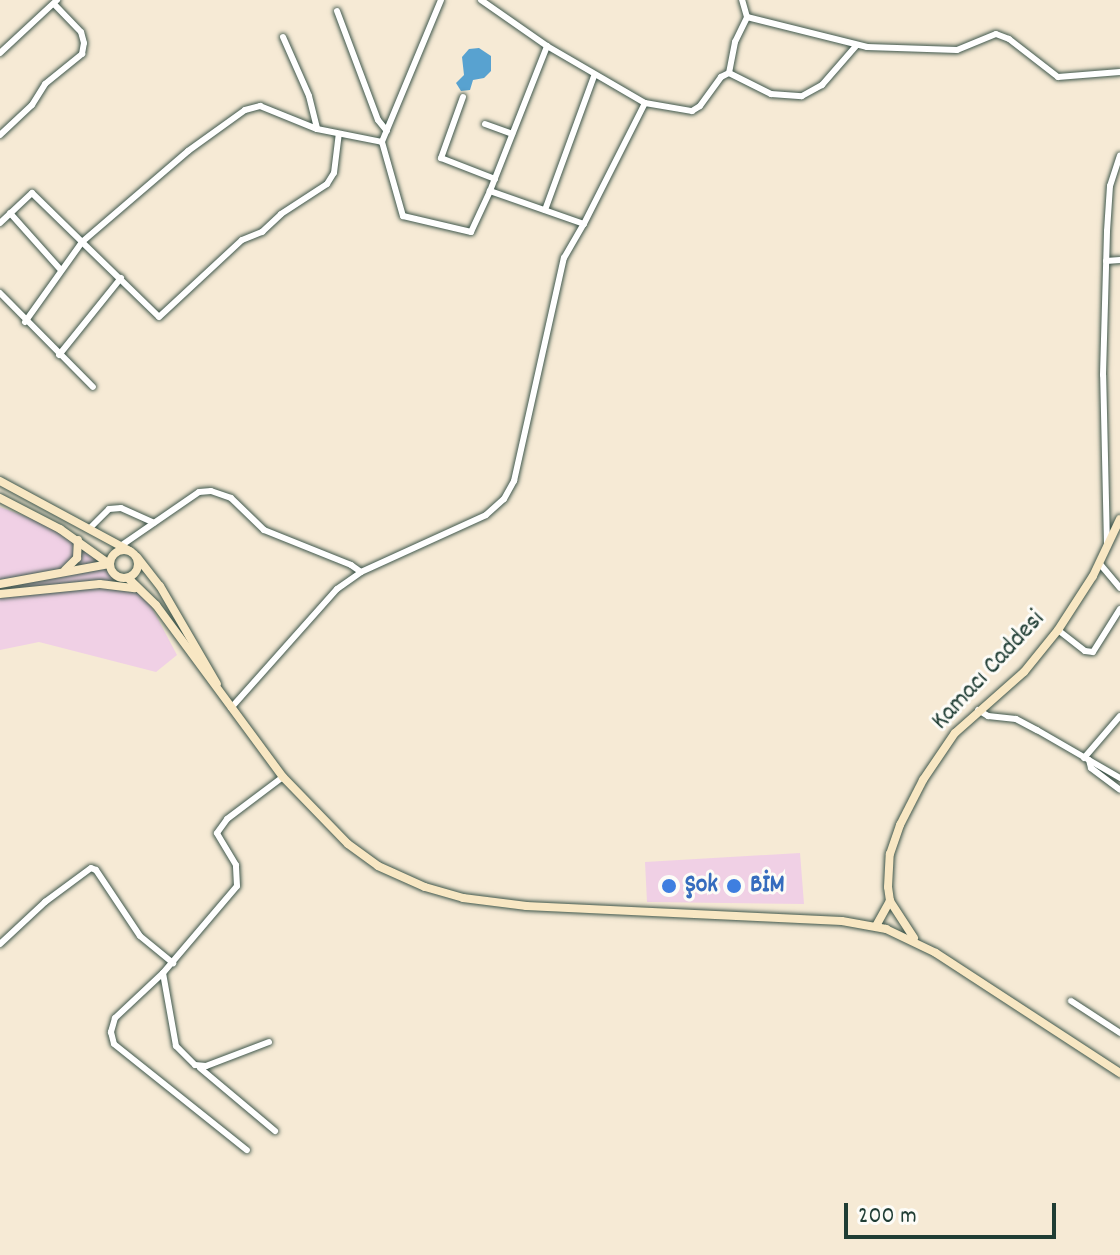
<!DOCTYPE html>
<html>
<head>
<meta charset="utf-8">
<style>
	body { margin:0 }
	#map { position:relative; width:1120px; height:1255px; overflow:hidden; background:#f6ead5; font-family:Dekko,sans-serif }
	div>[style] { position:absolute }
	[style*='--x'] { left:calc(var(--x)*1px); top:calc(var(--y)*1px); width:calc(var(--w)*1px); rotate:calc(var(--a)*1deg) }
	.built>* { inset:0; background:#f0d0e5 }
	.water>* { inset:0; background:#58a2d0 }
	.roads { filter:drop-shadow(0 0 2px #3f574c) drop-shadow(0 0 2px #3f574c) }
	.street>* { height:6px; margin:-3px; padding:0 3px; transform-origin:3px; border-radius:3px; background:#fff }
	.secondary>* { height:8px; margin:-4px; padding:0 4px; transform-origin:4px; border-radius:4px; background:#f8e7c3 }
	.secondary>.ring { margin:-4px; padding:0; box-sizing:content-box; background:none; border:8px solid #f8e7c3; border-radius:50% }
	.dots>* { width:22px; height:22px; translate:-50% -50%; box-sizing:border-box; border:4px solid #fdfcf7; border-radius:50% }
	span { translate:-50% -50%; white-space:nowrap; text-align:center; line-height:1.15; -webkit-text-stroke:6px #fdfcf7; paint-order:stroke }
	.street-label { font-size:26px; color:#1f3d34 }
	.shop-label { font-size:26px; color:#366cbe; font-weight:700 }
	.left { translate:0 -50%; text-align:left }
	.scale { position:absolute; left:844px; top:1203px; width:212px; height:36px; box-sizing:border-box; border:4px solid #1f3d34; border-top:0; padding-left:10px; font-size:24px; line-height:28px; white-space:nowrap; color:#1f3d34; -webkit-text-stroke:6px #fdfcf7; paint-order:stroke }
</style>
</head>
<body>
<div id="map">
	<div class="built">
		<div style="clip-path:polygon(0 507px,60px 529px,143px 591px,177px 655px,156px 672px,39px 642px,0 650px)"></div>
		<div style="clip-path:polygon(800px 853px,804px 904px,647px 902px,645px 862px)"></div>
	</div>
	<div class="water">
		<div style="clip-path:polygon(479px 48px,491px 56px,491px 71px,484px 78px,473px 80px,470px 90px,461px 91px,456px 83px,464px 75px,462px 57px,469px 49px)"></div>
	</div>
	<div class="roads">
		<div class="street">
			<div style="--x:441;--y:0;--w:154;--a:112.6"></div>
			<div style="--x:382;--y:142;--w:77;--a:74.2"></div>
			<div style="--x:403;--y:216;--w:70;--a:13.2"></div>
			<div style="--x:471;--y:232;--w:45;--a:-65.1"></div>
			<div style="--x:481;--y:0;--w:80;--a:34.9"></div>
			<div style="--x:337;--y:11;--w:116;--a:69.4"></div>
			<div style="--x:378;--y:120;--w:14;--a:51"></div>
			<div style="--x:747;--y:17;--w:124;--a:14"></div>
			<div style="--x:867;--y:47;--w:90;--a:1.9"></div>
			<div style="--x:957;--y:50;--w:42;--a:-22.3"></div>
			<div style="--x:996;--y:34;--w:14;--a:21"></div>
			<div style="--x:1009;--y:39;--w:62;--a:37.8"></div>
			<div style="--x:1058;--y:77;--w:62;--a:-4.6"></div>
			<div style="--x:283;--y:37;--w:64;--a:66.2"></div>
			<div style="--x:309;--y:96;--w:34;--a:76"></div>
			<div style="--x:0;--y:53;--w:78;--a:-42.9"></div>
			<div style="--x:729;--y:73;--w:32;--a:-79"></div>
			<div style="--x:735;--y:42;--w:28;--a:-64"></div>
			<div style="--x:747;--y:17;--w:18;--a:-106"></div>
			<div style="--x:463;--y:97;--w:65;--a:109.8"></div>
			<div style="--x:441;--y:158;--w:58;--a:21.3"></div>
			<div style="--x:645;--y:103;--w:48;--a:9.7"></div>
			<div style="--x:692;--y:111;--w:9;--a:-32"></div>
			<div style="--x:700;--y:106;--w:36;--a:-54"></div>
			<div style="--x:721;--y:77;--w:9;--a:-27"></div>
			<div style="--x:729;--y:73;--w:47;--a:26.6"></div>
			<div style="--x:771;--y:94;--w:31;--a:4"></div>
			<div style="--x:802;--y:96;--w:23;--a:-29"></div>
			<div style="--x:822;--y:85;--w:52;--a:-48.9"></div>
			<div style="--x:485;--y:124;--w:29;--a:20"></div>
			<div style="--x:0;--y:135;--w:44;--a:-43.2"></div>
			<div style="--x:32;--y:105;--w:25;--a:-58"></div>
			<div style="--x:45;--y:84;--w:48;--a:-39"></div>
			<div style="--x:82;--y:54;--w:11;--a:-80"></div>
			<div style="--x:84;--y:43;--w:11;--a:-105"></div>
			<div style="--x:81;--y:32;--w:39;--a:-134"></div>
			<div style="--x:545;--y:210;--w:143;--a:-69.9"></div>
			<div style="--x:10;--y:213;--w:75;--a:48.2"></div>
			<div style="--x:0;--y:223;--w:44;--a:-43.2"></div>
			<div style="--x:32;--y:193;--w:70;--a:44.4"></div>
			<div style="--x:82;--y:242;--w:140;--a:-40.6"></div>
			<div style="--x:188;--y:151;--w:70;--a:-35.7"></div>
			<div style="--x:245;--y:110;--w:16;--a:-15"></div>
			<div style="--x:260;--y:106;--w:61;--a:22"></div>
			<div style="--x:317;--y:129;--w:66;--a:11.3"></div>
			<div style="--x:1106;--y:261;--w:14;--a:-4"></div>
			<div style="--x:0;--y:293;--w:132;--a:45.3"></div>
			<div style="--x:25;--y:322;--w:98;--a:-54.5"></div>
			<div style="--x:82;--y:242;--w:107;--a:44.2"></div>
			<div style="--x:159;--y:317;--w:113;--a:-42.9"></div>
			<div style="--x:242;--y:240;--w:22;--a:-22"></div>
			<div style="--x:262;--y:232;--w:26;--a:-43"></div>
			<div style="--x:281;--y:214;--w:55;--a:-33.1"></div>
			<div style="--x:327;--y:184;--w:13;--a:-58"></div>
			<div style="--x:334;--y:173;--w:38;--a:-83"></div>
			<div style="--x:59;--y:355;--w:99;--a:-51.2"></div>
			<div style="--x:91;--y:527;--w:25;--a:-45"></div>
			<div style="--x:109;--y:509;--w:12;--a:-5"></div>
			<div style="--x:121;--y:508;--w:36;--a:24"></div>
			<div style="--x:122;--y:545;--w:93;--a:-34.5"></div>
			<div style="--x:199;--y:492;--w:12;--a:-5"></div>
			<div style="--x:211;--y:491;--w:21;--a:19"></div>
			<div style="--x:231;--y:498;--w:46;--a:44.1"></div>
			<div style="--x:264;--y:530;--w:94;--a:21.9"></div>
			<div style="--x:351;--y:565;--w:12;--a:35"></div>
			<div style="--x:1107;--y:545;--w:170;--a:-91.3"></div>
			<div style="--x:1103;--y:375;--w:144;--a:-88.4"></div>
			<div style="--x:1107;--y:231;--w:45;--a:-86.2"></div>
			<div style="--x:1110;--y:186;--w:32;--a:-72"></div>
			<div style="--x:1100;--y:564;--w:31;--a:50"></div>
			<div style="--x:1058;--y:630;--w:34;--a:38"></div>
			<div style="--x:1085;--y:651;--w:8;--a:7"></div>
			<div style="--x:1093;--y:652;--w:51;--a:-57.9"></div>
			<div style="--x:231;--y:708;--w:159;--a:-48.3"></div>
			<div style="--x:337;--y:589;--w:29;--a:-35"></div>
			<div style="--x:361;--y:572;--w:137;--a:-24.5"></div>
			<div style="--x:486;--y:515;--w:24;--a:-42"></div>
			<div style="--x:504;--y:499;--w:21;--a:-61"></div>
			<div style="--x:514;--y:481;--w:229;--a:-77.4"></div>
			<div style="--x:564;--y:258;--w:39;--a:-60"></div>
			<div style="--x:584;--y:224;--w:100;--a:-160.7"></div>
			<div style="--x:490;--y:191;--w:156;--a:-68.5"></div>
			<div style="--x:547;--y:46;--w:113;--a:30.2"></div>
			<div style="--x:645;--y:103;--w:136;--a:116.8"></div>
			<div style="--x:978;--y:710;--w:12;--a:31"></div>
			<div style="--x:988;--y:716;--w:28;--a:6"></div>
			<div style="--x:1016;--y:719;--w:24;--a:28"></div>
			<div style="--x:1037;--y:730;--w:96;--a:30"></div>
			<div style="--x:1084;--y:758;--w:55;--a:-49.4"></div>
			<div style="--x:1089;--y:760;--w:8;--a:76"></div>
			<div style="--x:1091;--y:768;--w:36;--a:37"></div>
			<div style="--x:0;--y:944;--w:62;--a:-43"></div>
			<div style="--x:45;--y:902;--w:57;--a:-36.5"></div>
			<div style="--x:91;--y:868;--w:5;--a:22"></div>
			<div style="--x:96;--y:870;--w:79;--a:56.3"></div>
			<div style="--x:140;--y:936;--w:43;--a:39.3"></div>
			<div style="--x:163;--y:973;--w:66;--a:136.8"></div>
			<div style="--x:115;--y:1018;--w:15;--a:106"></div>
			<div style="--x:111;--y:1032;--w:12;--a:76"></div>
			<div style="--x:114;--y:1044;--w:170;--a:38.6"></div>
			<div style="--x:1071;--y:1001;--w:59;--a:33.1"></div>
			<div style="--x:269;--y:1042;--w:67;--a:159.1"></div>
			<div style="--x:206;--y:1066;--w:11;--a:-175"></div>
			<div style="--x:195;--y:1065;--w:27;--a:-135"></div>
			<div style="--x:176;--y:1046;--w:74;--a:-100.1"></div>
			<div style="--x:163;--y:973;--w:114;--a:-49.6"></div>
			<div style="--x:237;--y:886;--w:21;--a:-93"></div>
			<div style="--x:236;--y:865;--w:37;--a:-121"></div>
			<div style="--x:217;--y:833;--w:17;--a:-54"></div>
			<div style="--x:227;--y:819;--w:70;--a:-36.9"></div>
			<div style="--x:200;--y:1068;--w:98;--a:40"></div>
		</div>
		<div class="secondary">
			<div style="--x:0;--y:481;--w:148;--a:28.3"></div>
			<div style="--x:0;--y:498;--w:68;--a:27.3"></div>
			<div style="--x:60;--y:529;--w:60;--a:35.5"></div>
			<div class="ring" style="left:110px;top:550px;width:20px;height:20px"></div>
			<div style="--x:137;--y:557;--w:37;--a:52"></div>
			<div style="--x:160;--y:586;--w:113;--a:59.8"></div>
			<div style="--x:65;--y:570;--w:17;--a:-45"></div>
			<div style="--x:77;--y:558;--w:18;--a:-87"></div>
			<div style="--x:128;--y:578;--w:39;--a:44"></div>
			<div style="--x:156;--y:605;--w:214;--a:53.6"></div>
			<div style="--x:283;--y:777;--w:93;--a:45.9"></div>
			<div style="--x:348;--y:844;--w:37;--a:36"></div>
			<div style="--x:378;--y:866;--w:51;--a:24.1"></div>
			<div style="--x:425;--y:887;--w:40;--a:16"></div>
			<div style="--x:463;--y:898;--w:64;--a:7.2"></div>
			<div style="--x:526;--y:906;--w:316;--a:2.7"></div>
			<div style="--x:842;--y:921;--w:45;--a:10.3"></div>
			<div style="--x:886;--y:929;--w:55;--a:25.6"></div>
			<div style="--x:936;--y:953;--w:220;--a:33.1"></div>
			<div style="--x:0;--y:584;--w:111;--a:-10.4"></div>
			<div style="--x:0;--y:594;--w:100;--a:-5.7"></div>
			<div style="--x:100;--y:584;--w:35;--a:7"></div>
			<div style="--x:876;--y:926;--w:29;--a:-61"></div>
			<div style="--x:914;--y:938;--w:44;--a:-123"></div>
			<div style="--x:890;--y:901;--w:14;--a:-98"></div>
			<div style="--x:888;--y:887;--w:33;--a:-87"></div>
			<div style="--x:890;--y:854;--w:31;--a:-71"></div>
			<div style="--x:900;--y:825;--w:51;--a:-62.9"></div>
			<div style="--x:923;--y:780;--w:57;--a:-55.8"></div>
			<div style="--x:955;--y:733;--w:92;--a:-41.5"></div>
			<div style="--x:1024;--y:672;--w:54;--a:-51"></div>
			<div style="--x:1058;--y:630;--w:64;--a:-57.1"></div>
			<div style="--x:1093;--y:576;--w:63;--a:-64.7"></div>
		</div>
	</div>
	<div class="dots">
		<div style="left:669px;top:886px;background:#3f7fe0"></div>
		<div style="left:734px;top:886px;background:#3f7fe0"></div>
	</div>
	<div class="street-label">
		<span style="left:989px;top:671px;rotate:-47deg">Kamacı Caddesi</span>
	</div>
	<div class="shop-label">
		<span class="left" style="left:685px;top:886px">Şok</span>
		<span class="left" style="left:750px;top:886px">BİM</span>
	</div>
	<div class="scale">200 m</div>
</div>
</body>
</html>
